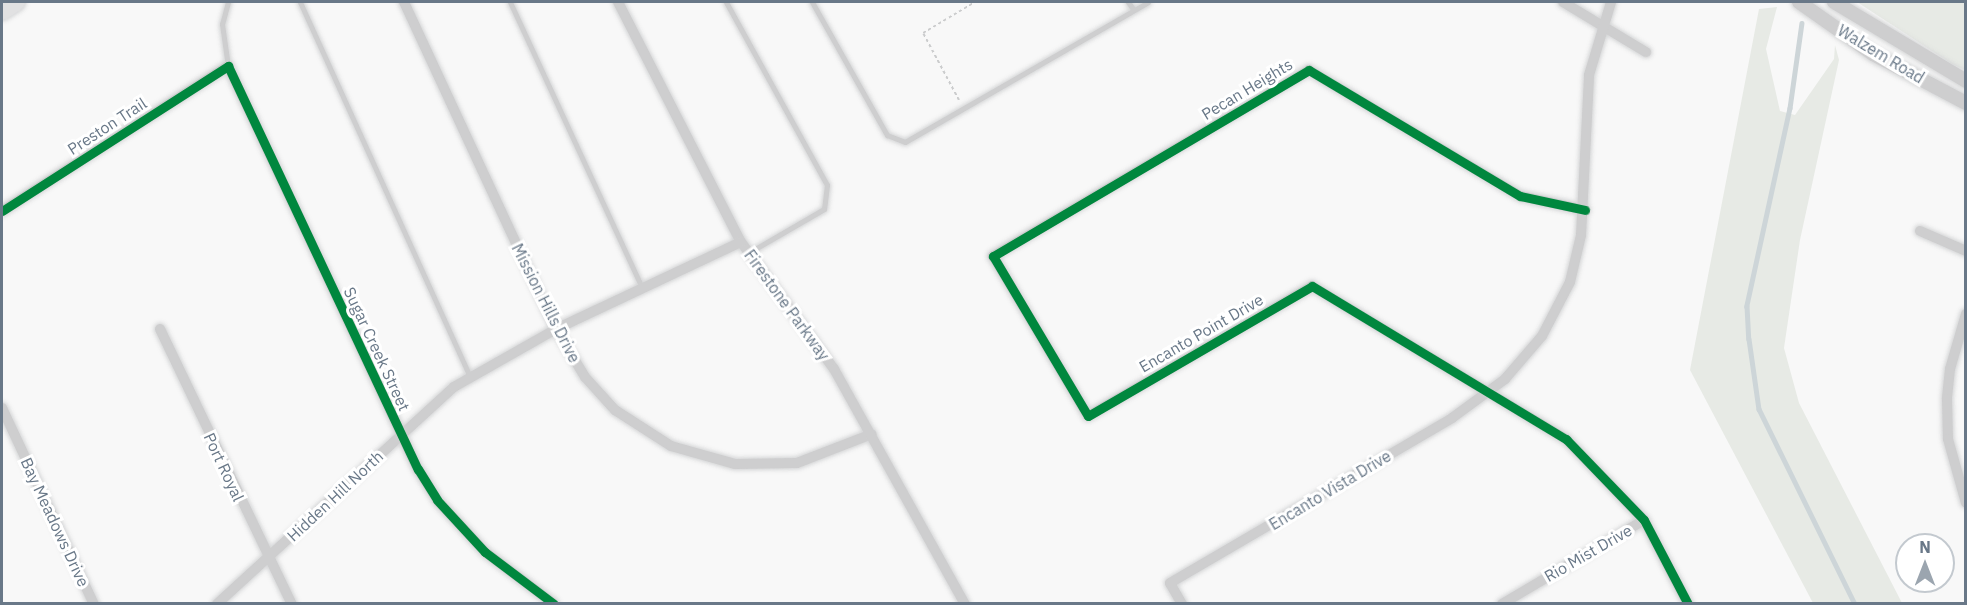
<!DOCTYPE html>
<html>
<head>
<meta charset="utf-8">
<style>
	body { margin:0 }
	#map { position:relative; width:1967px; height:605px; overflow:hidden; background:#f8f8f8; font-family:"IBM Plex Sans",sans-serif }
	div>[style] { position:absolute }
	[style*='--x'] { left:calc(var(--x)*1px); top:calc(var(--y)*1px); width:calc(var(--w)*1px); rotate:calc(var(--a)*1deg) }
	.green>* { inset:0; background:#e7eae5 }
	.stream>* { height:4.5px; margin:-2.25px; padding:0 2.25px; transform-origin:2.25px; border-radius:2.25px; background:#cdd5d8 }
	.path>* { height:2px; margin-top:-1px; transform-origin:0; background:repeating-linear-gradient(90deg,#cbcccd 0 3px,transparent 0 6px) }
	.roads { filter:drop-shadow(0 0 2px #d5d6d7) drop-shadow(0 0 2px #d5d6d7) }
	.service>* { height:5px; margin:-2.5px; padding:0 2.5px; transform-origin:2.5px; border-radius:2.5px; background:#cececf }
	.minor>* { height:10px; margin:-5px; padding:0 5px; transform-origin:5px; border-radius:5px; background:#cececf }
	.tertiary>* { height:14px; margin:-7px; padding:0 7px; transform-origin:7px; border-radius:7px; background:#cececf }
	.primary>* { height:18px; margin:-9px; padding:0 9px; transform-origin:9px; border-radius:9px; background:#e1e1e2 }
	.cycleway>* { height:9px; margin:-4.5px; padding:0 4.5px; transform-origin:4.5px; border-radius:4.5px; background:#00873e }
	span { translate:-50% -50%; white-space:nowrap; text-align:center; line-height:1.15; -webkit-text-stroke:6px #fff; paint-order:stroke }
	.street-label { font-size:16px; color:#697888 }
	.frame { position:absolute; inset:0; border:3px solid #697888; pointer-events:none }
	.north { position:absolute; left:1895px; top:533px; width:60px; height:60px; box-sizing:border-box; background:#fff; border:2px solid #c3c9cf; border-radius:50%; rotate:0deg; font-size:16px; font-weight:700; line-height:24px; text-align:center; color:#697888 }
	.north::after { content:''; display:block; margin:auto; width:21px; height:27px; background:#9ba5af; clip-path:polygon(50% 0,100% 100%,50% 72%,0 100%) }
</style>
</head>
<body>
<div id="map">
	<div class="green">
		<div style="clip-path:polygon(1857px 2px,1965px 2px,1965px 70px,1952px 64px)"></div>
		<div style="clip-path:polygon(1777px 7px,1766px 49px,1780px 111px,1795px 115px,1834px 59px,1835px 45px,1839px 60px,1800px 240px,1784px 348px,1799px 403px,1902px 603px,1813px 603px,1690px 370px,1759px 9px)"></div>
	</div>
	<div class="stream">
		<div style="--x:1802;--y:23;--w:86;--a:98"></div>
		<div style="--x:1790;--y:108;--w:203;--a:102.3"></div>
		<div style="--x:1747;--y:306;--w:33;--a:87"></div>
		<div style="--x:1749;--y:339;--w:71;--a:81.9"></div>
		<div style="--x:1759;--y:409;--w:217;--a:63.8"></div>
	</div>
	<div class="path">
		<div style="--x:959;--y:100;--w:76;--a:-118.2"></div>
		<div style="--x:923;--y:33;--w:61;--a:-30.8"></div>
	</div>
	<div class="roads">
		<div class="service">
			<div style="--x:228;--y:2;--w:23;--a:105"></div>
			<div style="--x:222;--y:24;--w:42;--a:81.9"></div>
			<div style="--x:300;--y:2;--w:412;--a:65.6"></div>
			<div style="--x:510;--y:2;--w:315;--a:65.2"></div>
			<div style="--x:726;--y:2;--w:209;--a:61.1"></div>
			<div style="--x:827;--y:185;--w:24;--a:97"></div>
			<div style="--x:824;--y:209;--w:88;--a:149.9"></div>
			<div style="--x:812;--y:2;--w:153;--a:60.6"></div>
			<div style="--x:887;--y:135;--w:19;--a:21"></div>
			<div style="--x:905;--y:142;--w:280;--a:-29.9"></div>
			<div style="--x:1128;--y:2;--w:9;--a:54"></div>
		</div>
		<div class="minor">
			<div style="--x:404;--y:2;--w:361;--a:65.1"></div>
			<div style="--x:556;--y:329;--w:56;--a:58.9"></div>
			<div style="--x:585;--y:377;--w:45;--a:47.7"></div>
			<div style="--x:615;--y:410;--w:67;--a:32.7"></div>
			<div style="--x:671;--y:446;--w:66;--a:15.7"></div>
			<div style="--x:735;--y:464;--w:62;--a:-0.9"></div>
			<div style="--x:797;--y:463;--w:80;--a:-21.1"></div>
			<div style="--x:618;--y:2;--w:270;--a:62.9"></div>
			<div style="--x:741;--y:242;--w:157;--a:53.8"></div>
			<div style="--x:834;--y:369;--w:269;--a:60.9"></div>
			<div style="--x:1563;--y:2;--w:97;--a:31.1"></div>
			<div style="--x:1585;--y:210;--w:66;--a:-167.8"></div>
			<div style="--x:1520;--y:196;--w:246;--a:-149.2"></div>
			<div style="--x:1309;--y:70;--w:367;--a:149.5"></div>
			<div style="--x:993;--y:256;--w:186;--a:59.3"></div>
			<div style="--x:1088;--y:416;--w:259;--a:-30.1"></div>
			<div style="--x:1312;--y:286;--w:297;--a:31.1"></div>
			<div style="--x:1566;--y:439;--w:112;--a:46.1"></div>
			<div style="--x:1644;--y:520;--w:95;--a:62.4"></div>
			<div style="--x:2;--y:211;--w:269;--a:-32.7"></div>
			<div style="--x:228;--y:66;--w:446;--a:64.8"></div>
			<div style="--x:418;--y:469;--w:36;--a:58"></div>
			<div style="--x:437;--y:500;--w:71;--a:47.3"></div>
			<div style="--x:485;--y:552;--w:86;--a:37"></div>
			<div style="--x:1920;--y:231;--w:50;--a:23.5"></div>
			<div style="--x:1966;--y:314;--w:57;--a:106.2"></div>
			<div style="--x:1950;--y:369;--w:30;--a:96"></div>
			<div style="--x:1947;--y:399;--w:40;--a:88.6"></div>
			<div style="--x:1948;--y:439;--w:66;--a:74.3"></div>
			<div style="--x:160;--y:329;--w:305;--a:64.4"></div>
			<div style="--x:2;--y:408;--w:217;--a:64.9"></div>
			<div style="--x:217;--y:604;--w:321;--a:-42.5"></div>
			<div style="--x:454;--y:387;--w:117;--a:-29.6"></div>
			<div style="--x:556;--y:329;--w:204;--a:-25.2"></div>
			<div style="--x:1182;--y:604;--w:24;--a:-120"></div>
			<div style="--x:1170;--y:583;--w:327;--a:-30.3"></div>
			<div style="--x:1452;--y:418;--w:66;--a:-36.3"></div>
			<div style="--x:1505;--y:379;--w:57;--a:-49.3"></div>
			<div style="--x:1542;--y:336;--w:61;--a:-62.6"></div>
			<div style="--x:1570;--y:282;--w:48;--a:-76.8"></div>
			<div style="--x:1581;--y:235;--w:160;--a:-87.1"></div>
			<div style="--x:1589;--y:75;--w:76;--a:-73.2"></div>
			<div style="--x:1502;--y:604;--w:165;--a:-30.6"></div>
		</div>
		<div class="tertiary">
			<div style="--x:1799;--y:2;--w:90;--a:35.1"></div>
			<div style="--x:1873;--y:54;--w:105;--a:27.8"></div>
			<div style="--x:1834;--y:2;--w:154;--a:30.9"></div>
		</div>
		<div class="primary">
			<div style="--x:2;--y:11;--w:17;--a:-33"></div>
		</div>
	</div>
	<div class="cycleway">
		<div style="--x:1585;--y:210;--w:66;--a:-167.8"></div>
		<div style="--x:1520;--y:196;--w:246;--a:-149.2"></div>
		<div style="--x:1309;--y:70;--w:367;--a:149.5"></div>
		<div style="--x:993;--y:256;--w:186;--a:59.3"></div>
		<div style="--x:1088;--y:416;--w:259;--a:-30.1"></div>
		<div style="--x:1312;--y:286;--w:297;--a:31.1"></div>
		<div style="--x:1566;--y:439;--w:112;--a:46.1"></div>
		<div style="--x:1644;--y:520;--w:95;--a:62.4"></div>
		<div style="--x:2;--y:211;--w:269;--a:-32.7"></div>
		<div style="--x:228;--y:66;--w:446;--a:64.8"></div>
		<div style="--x:418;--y:469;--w:36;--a:58"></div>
		<div style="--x:437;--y:500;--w:71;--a:47.3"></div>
		<div style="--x:485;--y:552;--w:86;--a:37"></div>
	</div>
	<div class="street-label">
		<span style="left:1881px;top:54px;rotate:31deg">Walzem Road</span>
		<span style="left:1247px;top:89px;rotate:-31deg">Pecan Heights</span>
		<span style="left:107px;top:126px;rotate:-33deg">Preston Trail</span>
		<span style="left:546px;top:303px;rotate:63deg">Mission Hills Drive</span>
		<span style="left:787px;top:305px;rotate:54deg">Firestone Parkway</span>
		<span style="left:1201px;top:333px;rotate:-30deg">Encanto Point Drive</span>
		<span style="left:377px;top:349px;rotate:65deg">Sugar Creek Street</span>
		<span style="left:224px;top:467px;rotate:65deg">Port Royal</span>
		<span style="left:1330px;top:490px;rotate:-31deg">Encanto Vista Drive</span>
		<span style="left:335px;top:496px;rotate:-43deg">Hidden Hill North</span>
		<span style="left:55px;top:522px;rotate:65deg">Bay Meadows Drive</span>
		<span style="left:1588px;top:553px;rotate:-30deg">Rio Mist Drive</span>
	</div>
	<div class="frame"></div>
	<div class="north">N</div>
</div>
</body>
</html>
